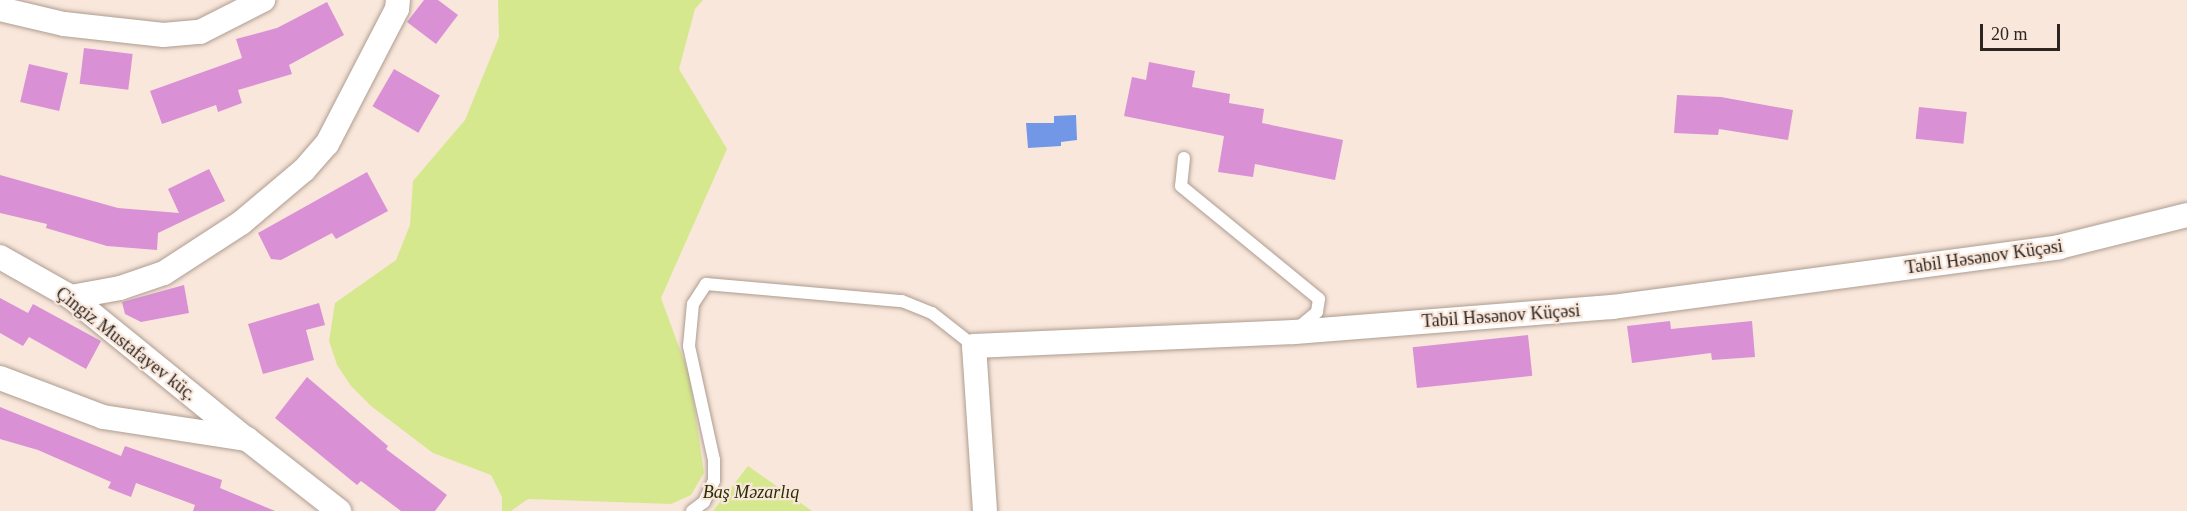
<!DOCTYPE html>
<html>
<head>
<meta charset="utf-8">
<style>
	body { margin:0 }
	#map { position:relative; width:2187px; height:511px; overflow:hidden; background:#f9e7db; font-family:"Times New Roman",serif }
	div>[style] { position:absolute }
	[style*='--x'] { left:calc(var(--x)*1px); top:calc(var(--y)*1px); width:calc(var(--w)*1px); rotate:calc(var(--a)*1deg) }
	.green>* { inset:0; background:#d6e88e }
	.water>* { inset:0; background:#7197e6 }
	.building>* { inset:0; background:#d990d5; transform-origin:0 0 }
	.roads { filter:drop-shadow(0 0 2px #ae9d91) drop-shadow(0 0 2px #ae9d91) }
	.lane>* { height:12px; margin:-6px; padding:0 6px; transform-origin:6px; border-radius:6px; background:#fff }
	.street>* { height:24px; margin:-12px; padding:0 12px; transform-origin:12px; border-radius:12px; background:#fff }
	span { translate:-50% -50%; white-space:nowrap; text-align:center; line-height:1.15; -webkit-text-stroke:4.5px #f9e7db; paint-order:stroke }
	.street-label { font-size:18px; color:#2c2520 }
	.park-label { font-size:18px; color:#292f05; font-style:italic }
	.scale { position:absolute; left:1980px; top:24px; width:80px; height:27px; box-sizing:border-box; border:3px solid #2c2520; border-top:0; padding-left:8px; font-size:18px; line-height:21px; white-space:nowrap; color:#2c2520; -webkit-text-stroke:4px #f9e7db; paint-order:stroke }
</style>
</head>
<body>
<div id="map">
	<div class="green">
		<div style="clip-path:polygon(498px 0,703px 0,695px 9px,679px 69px,727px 149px,661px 298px,690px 377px,704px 473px,691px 495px,671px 504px,528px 499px,511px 511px,502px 511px,502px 497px,491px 475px,433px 453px,371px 406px,351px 386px,337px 365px,329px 341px,335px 303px,396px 260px,410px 225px,413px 181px,465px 120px,499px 37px)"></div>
		<div style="clip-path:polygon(748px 466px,812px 511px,713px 511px)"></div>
	</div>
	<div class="water">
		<div style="clip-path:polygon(1076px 115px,1077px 140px,1061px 142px,1061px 146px,1028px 148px,1026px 123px,1054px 123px,1054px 116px)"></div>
	</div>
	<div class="building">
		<div style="clip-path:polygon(424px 0,438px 0,458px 15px,436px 44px,407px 22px)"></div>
		<div style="clip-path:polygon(327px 2px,344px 35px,289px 65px,292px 74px,238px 90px,242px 103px,218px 112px,216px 105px,162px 124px,150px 91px,242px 58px,236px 39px,277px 28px)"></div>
		<div style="left:84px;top:48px;width:49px;height:36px;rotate:7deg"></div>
		<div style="clip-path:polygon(1149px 62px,1195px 71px,1192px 87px,1230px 94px,1229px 103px,1264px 109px,1262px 123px,1343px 140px,1335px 180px,1255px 164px,1253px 177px,1218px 172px,1224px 136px,1124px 116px,1132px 77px,1146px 80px)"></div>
		<div style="left:29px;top:64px;width:40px;height:39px;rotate:13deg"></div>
		<div style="left:394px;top:69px;width:53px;height:43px;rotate:30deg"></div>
		<div style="clip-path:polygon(1677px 95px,1721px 97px,1793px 110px,1788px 140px,1719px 129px,1718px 135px,1674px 133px)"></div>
		<div style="left:1919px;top:107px;width:48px;height:32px;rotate:6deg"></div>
		<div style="clip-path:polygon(209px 169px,225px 201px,158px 233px,157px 250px,107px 246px,46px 228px,47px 224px,0 213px,0 175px,118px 208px,179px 213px,168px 189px)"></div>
		<div style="clip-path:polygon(367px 172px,388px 211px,336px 239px,332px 233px,281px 260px,271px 259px,258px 233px)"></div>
		<div style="clip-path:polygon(184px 285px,189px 313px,141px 322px,125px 314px,122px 302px)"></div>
		<div style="clip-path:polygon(0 298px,28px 313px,33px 304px,101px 341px,86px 369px,29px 337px,23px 346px,0 333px)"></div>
		<div style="clip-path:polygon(319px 303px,325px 325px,306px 330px,314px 360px,263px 374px,248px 324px)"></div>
		<div style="clip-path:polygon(1670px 321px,1671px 329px,1752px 321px,1755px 357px,1712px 360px,1711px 353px,1632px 363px,1627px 326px)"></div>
		<div style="left:1528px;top:335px;width:41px;height:116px;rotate:84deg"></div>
		<div style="clip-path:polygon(307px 377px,388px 446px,386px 449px,447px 495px,435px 511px,401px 511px,361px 481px,357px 485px,275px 418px)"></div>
		<div style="clip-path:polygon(0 407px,121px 456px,125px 446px,222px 480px,220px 488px,275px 511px,193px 511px,195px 505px,136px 483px,131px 497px,108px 488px,111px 482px,38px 450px,0 439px)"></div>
	</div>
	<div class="roads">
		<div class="lane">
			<div style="--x:1184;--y:158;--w:28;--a:96"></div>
			<div style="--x:1181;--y:186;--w:178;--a:39.3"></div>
			<div style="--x:1319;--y:299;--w:13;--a:99"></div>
			<div style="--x:1317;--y:312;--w:26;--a:140"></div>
			<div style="--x:692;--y:511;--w:15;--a:-37"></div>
			<div style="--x:704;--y:502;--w:23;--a:-65"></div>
			<div style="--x:714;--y:481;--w:21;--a:-90"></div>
			<div style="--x:714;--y:460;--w:117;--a:-102.4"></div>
			<div style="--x:689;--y:346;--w:42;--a:-84.6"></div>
			<div style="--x:693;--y:304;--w:24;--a:-57"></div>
			<div style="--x:706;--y:284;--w:197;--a:5"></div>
			<div style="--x:902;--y:301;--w:32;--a:22"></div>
			<div style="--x:932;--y:313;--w:53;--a:38.2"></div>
		</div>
		<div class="street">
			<div style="--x:0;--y:9;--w:66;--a:13.2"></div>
			<div style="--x:64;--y:24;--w:100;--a:6.3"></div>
			<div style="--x:163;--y:35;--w:37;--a:-5"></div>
			<div style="--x:200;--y:32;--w:71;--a:-26.9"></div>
			<div style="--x:0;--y:257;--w:81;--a:29.4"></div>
			<div style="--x:71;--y:297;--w:225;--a:39.1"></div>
			<div style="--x:71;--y:297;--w:50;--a:-10.4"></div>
			<div style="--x:120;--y:288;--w:46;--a:-18.8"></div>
			<div style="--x:164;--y:273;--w:92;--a:-33"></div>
			<div style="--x:241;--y:223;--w:82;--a:-40.1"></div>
			<div style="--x:304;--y:170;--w:35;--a:-49"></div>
			<div style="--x:327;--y:144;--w:152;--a:-62.6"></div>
			<div style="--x:397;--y:9;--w:9;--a:-84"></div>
			<div style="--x:0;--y:378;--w:110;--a:20.7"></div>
			<div style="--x:103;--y:417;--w:146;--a:8.7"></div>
			<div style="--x:247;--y:439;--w:117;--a:38"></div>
			<div style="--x:985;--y:511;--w:165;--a:-93.8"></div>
			<div style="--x:974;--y:346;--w:320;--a:-2.5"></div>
			<div style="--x:1294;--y:332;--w:319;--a:-4.5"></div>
			<div style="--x:1612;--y:307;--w:451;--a:-7.6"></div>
			<div style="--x:2059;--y:247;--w:132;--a:-14"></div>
		</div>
	</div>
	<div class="street-label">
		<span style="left:1984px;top:257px;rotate:-8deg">Tabil Həsənov Küçəsi</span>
		<span style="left:1501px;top:316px;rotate:-4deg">Tabil Həsənov Küçəsi</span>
		<span style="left:126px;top:344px;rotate:38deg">Çingiz Mustafayev küç.</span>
	</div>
	<div class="park-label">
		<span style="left:751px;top:492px">Baş Məzarlıq</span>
	</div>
	<div class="scale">20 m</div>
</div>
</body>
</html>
